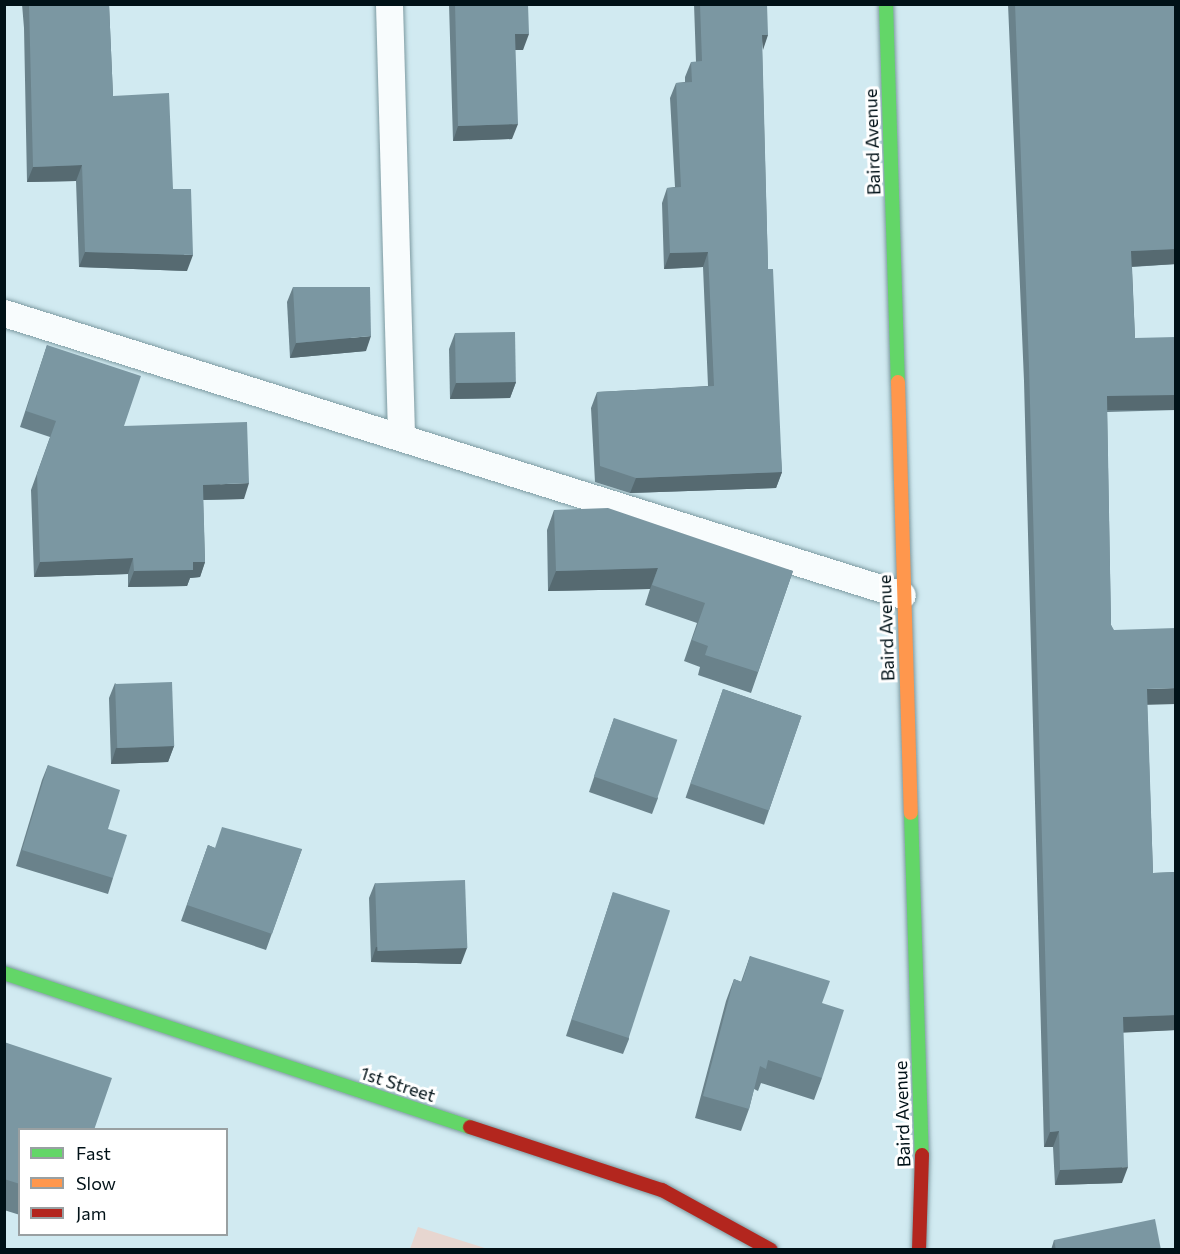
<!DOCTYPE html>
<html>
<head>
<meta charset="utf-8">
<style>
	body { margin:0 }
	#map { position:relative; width:1180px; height:1254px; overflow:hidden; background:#d1eaf1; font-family:Commissioner,sans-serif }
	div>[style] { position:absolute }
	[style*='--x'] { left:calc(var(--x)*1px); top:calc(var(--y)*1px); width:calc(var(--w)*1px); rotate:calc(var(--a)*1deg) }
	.green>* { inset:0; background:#e7d6d0 }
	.roads { filter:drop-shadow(0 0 2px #7d9aa1) drop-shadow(0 0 2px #7d9aa1) }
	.lane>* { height:27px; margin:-13.5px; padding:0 13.5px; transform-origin:13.5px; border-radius:13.5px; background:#f8fcfd }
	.fast>* { height:14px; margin:-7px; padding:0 7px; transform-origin:7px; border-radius:7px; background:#63d668 }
	.slow>* { height:14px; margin:-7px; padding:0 7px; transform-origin:7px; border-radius:7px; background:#ff974d }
	.jam>* { height:14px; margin:-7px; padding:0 7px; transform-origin:7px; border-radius:7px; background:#b3261e }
	.wall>* { inset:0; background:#6a828b; transform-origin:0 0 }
	.shaded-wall>* { inset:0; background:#566a71; transform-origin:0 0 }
	.building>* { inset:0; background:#7b97a2; transform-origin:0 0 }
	span { translate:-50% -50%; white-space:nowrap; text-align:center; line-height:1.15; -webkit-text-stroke:6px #fff; paint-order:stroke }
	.street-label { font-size:18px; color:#001117 }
	.frame { position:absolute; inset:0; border:6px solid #001117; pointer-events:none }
	.legend { position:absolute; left:18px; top:1128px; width:210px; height:108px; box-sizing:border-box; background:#fff; border:2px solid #99a0a2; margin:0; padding:8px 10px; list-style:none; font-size:18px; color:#001117 }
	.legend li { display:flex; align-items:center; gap:12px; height:30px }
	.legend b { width:30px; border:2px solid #99a0a2 }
</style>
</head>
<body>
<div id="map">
	<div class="green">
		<div style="clip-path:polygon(418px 1227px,488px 1249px,410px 1249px)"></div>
	</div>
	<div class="roads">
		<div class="lane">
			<div style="--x:389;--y:4;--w:432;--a:88.4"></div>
			<div style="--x:4;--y:313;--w:941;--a:17.43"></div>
		</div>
		<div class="fast">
			<div style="--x:886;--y:4;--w:378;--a:88.2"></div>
			<div style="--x:911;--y:813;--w:342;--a:88.2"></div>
			<div style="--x:4;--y:973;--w:491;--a:18.3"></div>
		</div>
		<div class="slow">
			<div style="--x:898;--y:382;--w:431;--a:88.3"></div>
		</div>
		<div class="jam">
			<div style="--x:470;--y:1127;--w:202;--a:18.2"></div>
			<div style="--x:662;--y:1190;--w:124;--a:28.8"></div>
			<div style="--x:919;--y:1250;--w:95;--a:-88.2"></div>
		</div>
	</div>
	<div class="wall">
		<div style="clip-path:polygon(22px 4px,109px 4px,113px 96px,173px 189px,187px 271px,79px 267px,76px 181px,27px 182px,24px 28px)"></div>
		<div style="clip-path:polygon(449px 4px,528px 4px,523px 50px,515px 50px,512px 139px,453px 141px)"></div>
		<div style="clip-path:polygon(694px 4px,767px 4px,762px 50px,768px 269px,782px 472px,776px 488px,630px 493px,595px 482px,591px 408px,597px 392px,708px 386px,703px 267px,664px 269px,662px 203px,667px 188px,675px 187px,670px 98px,676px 83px,685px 82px,685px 77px,691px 62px,696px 62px)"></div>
		<div style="clip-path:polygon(1008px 4px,1176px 4px,1176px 264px,1132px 267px,1135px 338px,1176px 410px,1107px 412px,1111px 625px,1147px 705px,1153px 873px,1176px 872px,1176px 1030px,1123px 1032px,1122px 1183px,1055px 1185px,1053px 1147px,1044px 1147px,1024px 381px)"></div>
		<div style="clip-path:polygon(293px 287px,366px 351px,290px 358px,287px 302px)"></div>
		<div style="clip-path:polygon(455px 333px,516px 382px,510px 398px,450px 399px,449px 349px)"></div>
		<div style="clip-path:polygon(47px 345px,124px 426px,244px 499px,203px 500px,205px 562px,200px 577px,190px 578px,187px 586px,128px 587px,128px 574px,34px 577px,31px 490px,50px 437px,20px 427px)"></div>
		<div style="clip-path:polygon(554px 510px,793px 571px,751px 693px,698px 675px,700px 667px,684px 661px,697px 623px,645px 605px,650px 589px,548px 591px,547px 530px)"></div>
		<div style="clip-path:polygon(115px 683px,174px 746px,168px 762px,111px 764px,109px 698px)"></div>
		<div style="left:723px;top:689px;width:83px;height:115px;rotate:19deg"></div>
		<div style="clip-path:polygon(614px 718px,658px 798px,652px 814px,589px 792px)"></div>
		<div style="clip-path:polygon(48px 765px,108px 829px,113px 878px,108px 894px,16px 866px,42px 780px)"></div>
		<div style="clip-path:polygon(208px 845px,215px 848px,302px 849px,266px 950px,181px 921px)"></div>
		<div style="clip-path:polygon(375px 883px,461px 964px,371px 962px,369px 898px)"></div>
		<div style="clip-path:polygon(613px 892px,629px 1039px,623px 1054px,566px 1036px)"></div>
		<div style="clip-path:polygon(750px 956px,822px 1003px,822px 1078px,814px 1100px,761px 1083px,758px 1091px,754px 1089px,749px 1109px,741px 1131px,695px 1118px,726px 1001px,734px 979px,741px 982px)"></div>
		<div style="clip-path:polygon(4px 1042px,20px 1130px,20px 1215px,4px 1210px)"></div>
		<div style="clip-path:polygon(1054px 1240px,1161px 1250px,1051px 1250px)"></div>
	</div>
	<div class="shaded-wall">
		<div style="clip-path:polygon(515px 34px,529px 34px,523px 50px,509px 50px)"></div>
		<div style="clip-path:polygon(762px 35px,768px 35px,763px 50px)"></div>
		<div style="clip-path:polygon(518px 124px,512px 139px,453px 141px,458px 126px)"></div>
		<div style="clip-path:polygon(82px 165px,76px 181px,27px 182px,33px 167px)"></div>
		<div style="clip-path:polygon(1176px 249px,1176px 264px,1125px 267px,1131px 251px)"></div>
		<div style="clip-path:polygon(85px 252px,193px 255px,187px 271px,79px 267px)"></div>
		<div style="clip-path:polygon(708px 252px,703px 267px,664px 269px,670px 253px)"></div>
		<div style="clip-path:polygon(371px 336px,366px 351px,290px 358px,296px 343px)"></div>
		<div style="clip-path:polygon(516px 382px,510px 398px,450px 399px,456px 383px)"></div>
		<div style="left:1176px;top:395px;width:15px;height:69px;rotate:90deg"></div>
		<div style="clip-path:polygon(782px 472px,776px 488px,630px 493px,636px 478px)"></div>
		<div style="clip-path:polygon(249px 483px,244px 499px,197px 500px,203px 485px)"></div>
		<div style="clip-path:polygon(133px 558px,128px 574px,34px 577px,40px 562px)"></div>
		<div style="clip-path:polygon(193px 562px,205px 562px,200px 577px,190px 578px,187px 586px,128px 587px,134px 571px)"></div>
		<div style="clip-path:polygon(658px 568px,650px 589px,548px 591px,556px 571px)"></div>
		<div style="clip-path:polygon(1176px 688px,1176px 704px,1141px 705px,1147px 689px)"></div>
		<div style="clip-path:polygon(174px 746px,168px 762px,111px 764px,116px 748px)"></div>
		<div style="clip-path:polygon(376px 947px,467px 948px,461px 964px,371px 962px)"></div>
		<div style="clip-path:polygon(1176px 1015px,1176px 1030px,1117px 1033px,1123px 1017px)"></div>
		<div style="clip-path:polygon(1059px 1131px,1053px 1147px,1044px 1147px,1050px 1132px)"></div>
		<div style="clip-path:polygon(1128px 1167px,1122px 1183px,1055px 1185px,1060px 1170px)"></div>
	</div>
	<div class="building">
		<div style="clip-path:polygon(29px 4px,109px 4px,113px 96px,169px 93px,173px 189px,191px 189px,193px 255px,85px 252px,82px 165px,33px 167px)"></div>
		<div style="clip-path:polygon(455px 4px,528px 4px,529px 34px,515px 34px,518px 124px,458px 126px)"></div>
		<div style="clip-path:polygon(700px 4px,767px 4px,768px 35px,762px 35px,768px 269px,773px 269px,782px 472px,636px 478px,600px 466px,597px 392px,714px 386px,708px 252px,670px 253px,667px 188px,681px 187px,676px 83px,692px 82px,691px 62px,702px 61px)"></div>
		<div style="clip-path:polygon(1015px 4px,1176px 4px,1176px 249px,1131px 251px,1135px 338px,1176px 337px,1176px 395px,1107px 396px,1111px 625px,1114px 630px,1176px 628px,1176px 688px,1147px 689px,1153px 873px,1176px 872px,1176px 1015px,1123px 1017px,1128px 1167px,1060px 1170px,1059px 1131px,1050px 1132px,1029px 366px)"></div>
		<div style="clip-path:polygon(293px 287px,370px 287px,371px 336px,296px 343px)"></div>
		<div style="left:515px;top:332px;width:50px;height:60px;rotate:89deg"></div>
		<div style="clip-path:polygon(47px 345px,141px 376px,124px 426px,247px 422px,249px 483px,203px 485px,205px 562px,193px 562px,193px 570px,134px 571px,133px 558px,40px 562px,37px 474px,56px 421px,26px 411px)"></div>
		<div style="clip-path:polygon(608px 508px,793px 571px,758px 672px,705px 655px,708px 646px,692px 640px,705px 603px,652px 585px,658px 568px,556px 571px,554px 510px)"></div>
		<div style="left:172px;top:682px;width:64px;height:57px;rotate:88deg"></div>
		<div style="left:723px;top:689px;width:83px;height:100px;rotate:19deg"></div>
		<div style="left:614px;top:718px;width:67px;height:62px;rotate:19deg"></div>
		<div style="clip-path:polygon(48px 765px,120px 790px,108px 829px,127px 835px,113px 878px,22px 850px)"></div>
		<div style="clip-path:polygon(222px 827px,302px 849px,272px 934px,187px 905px,208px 845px,215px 848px)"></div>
		<div style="left:465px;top:880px;width:68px;height:90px;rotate:88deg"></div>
		<div style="left:613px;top:892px;width:60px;height:134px;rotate:18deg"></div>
		<div style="clip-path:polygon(750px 956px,830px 981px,822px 1003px,844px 1010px,822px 1078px,768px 1060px,766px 1069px,760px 1066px,749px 1109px,703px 1096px,734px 979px,742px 982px)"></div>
		<div style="clip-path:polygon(4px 1042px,112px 1078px,94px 1130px,20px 1130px,20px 1184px,4px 1179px)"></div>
		<div style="clip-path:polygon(1155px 1219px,1161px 1250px,1056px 1250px,1054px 1240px)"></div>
	</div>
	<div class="street-label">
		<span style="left:872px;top:142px;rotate:-92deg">Baird Avenue</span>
		<span style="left:886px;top:628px;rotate:-92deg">Baird Avenue</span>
		<span style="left:398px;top:1084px;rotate:18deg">1st Street</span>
		<span style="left:902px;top:1114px;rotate:-92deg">Baird Avenue</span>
	</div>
	<div class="frame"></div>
	<ul class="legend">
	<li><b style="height:8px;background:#63d668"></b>Fast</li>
	<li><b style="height:8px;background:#ff974d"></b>Slow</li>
	<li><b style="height:8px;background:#b3261e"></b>Jam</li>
	</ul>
</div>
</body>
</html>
